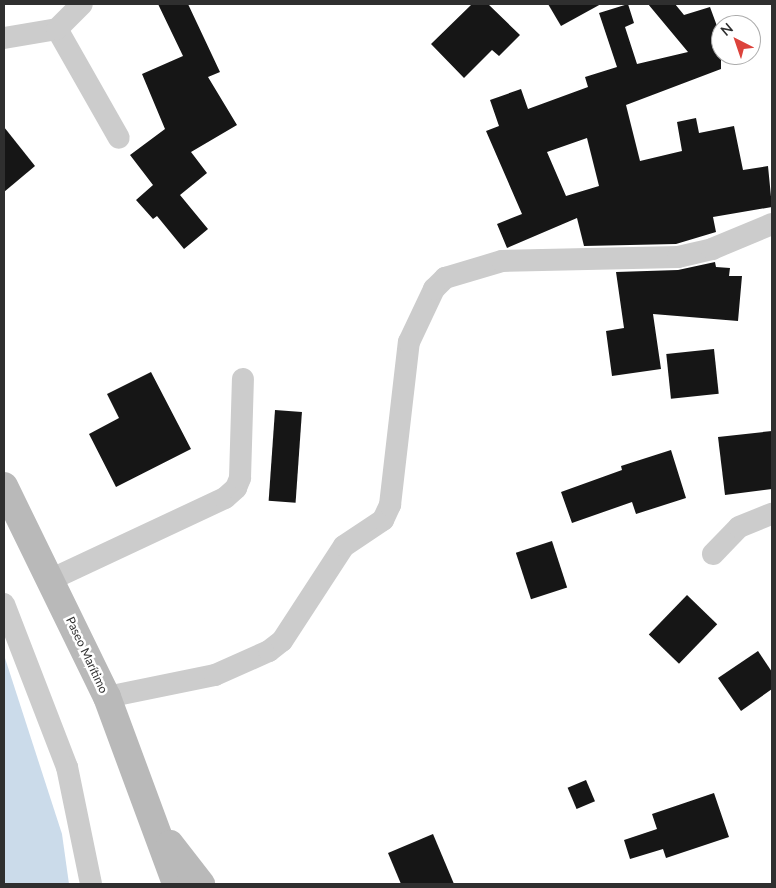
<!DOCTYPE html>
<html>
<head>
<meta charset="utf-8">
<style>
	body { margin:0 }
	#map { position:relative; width:776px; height:888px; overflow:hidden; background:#fff; font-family:Lato,sans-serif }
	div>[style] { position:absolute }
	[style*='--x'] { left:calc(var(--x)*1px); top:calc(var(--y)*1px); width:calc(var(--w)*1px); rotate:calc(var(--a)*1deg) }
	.water>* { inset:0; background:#cbdbea }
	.building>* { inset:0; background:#161616; transform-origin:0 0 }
	.street>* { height:22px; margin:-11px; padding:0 11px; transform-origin:11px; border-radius:11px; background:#ccc }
	.secondary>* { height:28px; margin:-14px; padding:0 14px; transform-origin:14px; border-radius:14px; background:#b9b9b9 }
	span { translate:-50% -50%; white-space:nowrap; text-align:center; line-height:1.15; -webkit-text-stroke:5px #fff; paint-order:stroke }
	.street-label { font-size:12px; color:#2f2f2f }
	.frame { position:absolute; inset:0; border:5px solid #2f2f2f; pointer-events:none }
	.north { position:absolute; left:711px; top:15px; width:50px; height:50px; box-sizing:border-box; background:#fff; border:1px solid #acacac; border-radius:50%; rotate:319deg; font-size:14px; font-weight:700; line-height:20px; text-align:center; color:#2f2f2f }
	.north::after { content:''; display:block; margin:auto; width:18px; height:22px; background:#dc433c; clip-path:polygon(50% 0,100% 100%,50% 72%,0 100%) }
</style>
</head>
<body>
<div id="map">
	<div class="water">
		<div style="clip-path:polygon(4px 655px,62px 834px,69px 884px,4px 884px)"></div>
	</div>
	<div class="building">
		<div style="clip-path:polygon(158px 4px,188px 4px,220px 72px,208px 77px,237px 125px,191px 152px,207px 173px,180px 195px,208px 229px,184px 249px,157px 216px,153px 219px,136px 200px,153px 185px,130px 155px,165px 129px,142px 74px,183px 56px)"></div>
		<div style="clip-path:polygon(472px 4px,488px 4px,520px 35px,499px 56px,492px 50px,464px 78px,431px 44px)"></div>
		<div style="clip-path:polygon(548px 4px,601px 4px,561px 26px)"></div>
		<div style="clip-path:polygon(evenodd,628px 4px,634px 23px,625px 27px,637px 64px,688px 52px,648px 4px,675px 4px,684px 15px,710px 7px,721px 37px,721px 69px,626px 105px,640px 161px,682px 151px,677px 122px,696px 118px,699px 133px,734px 126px,743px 170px,768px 166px,772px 207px,713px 217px,716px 232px,676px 244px,584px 246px,577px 218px,507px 248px,497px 224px,522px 214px,486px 131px,499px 126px,490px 100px,521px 89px,528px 109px,588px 87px,585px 77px,617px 67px,599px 13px,628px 4px,587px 138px,599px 186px,566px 196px,547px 152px,587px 138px)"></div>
		<div style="clip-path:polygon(4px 127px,35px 166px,4px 192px)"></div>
		<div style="clip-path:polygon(715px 262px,716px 267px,730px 268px,729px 276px,742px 276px,738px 321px,653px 314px,661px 369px,612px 376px,606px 331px,624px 328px,616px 272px,678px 270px)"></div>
		<div style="left:714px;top:349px;width:45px;height:48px;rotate:84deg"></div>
		<div style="clip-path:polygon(151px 372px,191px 449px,116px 487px,89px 434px,119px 418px,107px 394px)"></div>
		<div style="left:275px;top:410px;width:27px;height:91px;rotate:4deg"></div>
		<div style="clip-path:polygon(772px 431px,772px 489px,725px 495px,718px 437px)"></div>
		<div style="clip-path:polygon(671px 450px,686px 498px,636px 514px,632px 502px,572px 523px,561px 492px,622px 470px,621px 466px)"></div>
		<div style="left:552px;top:541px;width:49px;height:38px;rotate:72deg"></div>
		<div style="left:687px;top:595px;width:42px;height:55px;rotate:44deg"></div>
		<div style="clip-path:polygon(758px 651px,772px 672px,772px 689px,741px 711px,718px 678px)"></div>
		<div style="left:586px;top:780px;width:23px;height:20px;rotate:67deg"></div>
		<div style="clip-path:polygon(714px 793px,729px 837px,666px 858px,663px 849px,630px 859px,624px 840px,657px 829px,652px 814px)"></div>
		<div style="clip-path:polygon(433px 834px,454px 884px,401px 884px,388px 853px)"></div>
	</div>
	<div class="street">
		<div style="--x:57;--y:29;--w:125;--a:60.4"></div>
		<div style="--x:4;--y:38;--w:54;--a:-9.6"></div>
		<div style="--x:57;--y:29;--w:35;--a:-45"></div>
		<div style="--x:713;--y:554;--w:37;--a:-46"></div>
		<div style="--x:739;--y:527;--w:35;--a:-22"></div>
		<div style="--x:52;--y:579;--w:191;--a:-25.1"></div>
		<div style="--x:225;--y:498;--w:15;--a:-42"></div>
		<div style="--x:236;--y:488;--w:11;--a:-68"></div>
		<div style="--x:240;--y:478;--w:99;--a:-88.3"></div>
		<div style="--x:4;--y:604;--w:175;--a:68.9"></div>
		<div style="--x:67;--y:767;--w:119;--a:78.4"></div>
		<div style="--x:107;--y:697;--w:110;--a:-11.5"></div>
		<div style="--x:215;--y:675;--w:59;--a:-24"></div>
		<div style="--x:269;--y:651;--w:16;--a:-38"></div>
		<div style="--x:282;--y:641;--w:113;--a:-56.9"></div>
		<div style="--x:344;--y:546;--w:47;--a:-33.7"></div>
		<div style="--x:383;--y:520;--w:17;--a:-65"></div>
		<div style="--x:390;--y:505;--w:164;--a:-83.4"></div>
		<div style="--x:409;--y:342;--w:59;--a:-64.7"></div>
		<div style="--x:434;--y:289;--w:16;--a:-45"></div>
		<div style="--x:445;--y:278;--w:59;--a:-16.6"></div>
		<div style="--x:502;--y:261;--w:176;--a:-1.3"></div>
		<div style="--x:678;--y:257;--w:35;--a:-13"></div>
		<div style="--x:712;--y:249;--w:65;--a:-22.6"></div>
	</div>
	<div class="secondary">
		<div style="--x:4;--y:486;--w:235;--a:64"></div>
		<div style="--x:107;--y:697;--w:199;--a:69.7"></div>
		<div style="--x:170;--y:844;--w:51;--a:52.2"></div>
	</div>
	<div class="street-label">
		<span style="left:87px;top:655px;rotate:65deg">Paseo Marítimo</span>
	</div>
	<div class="frame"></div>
	<div class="north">N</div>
</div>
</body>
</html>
